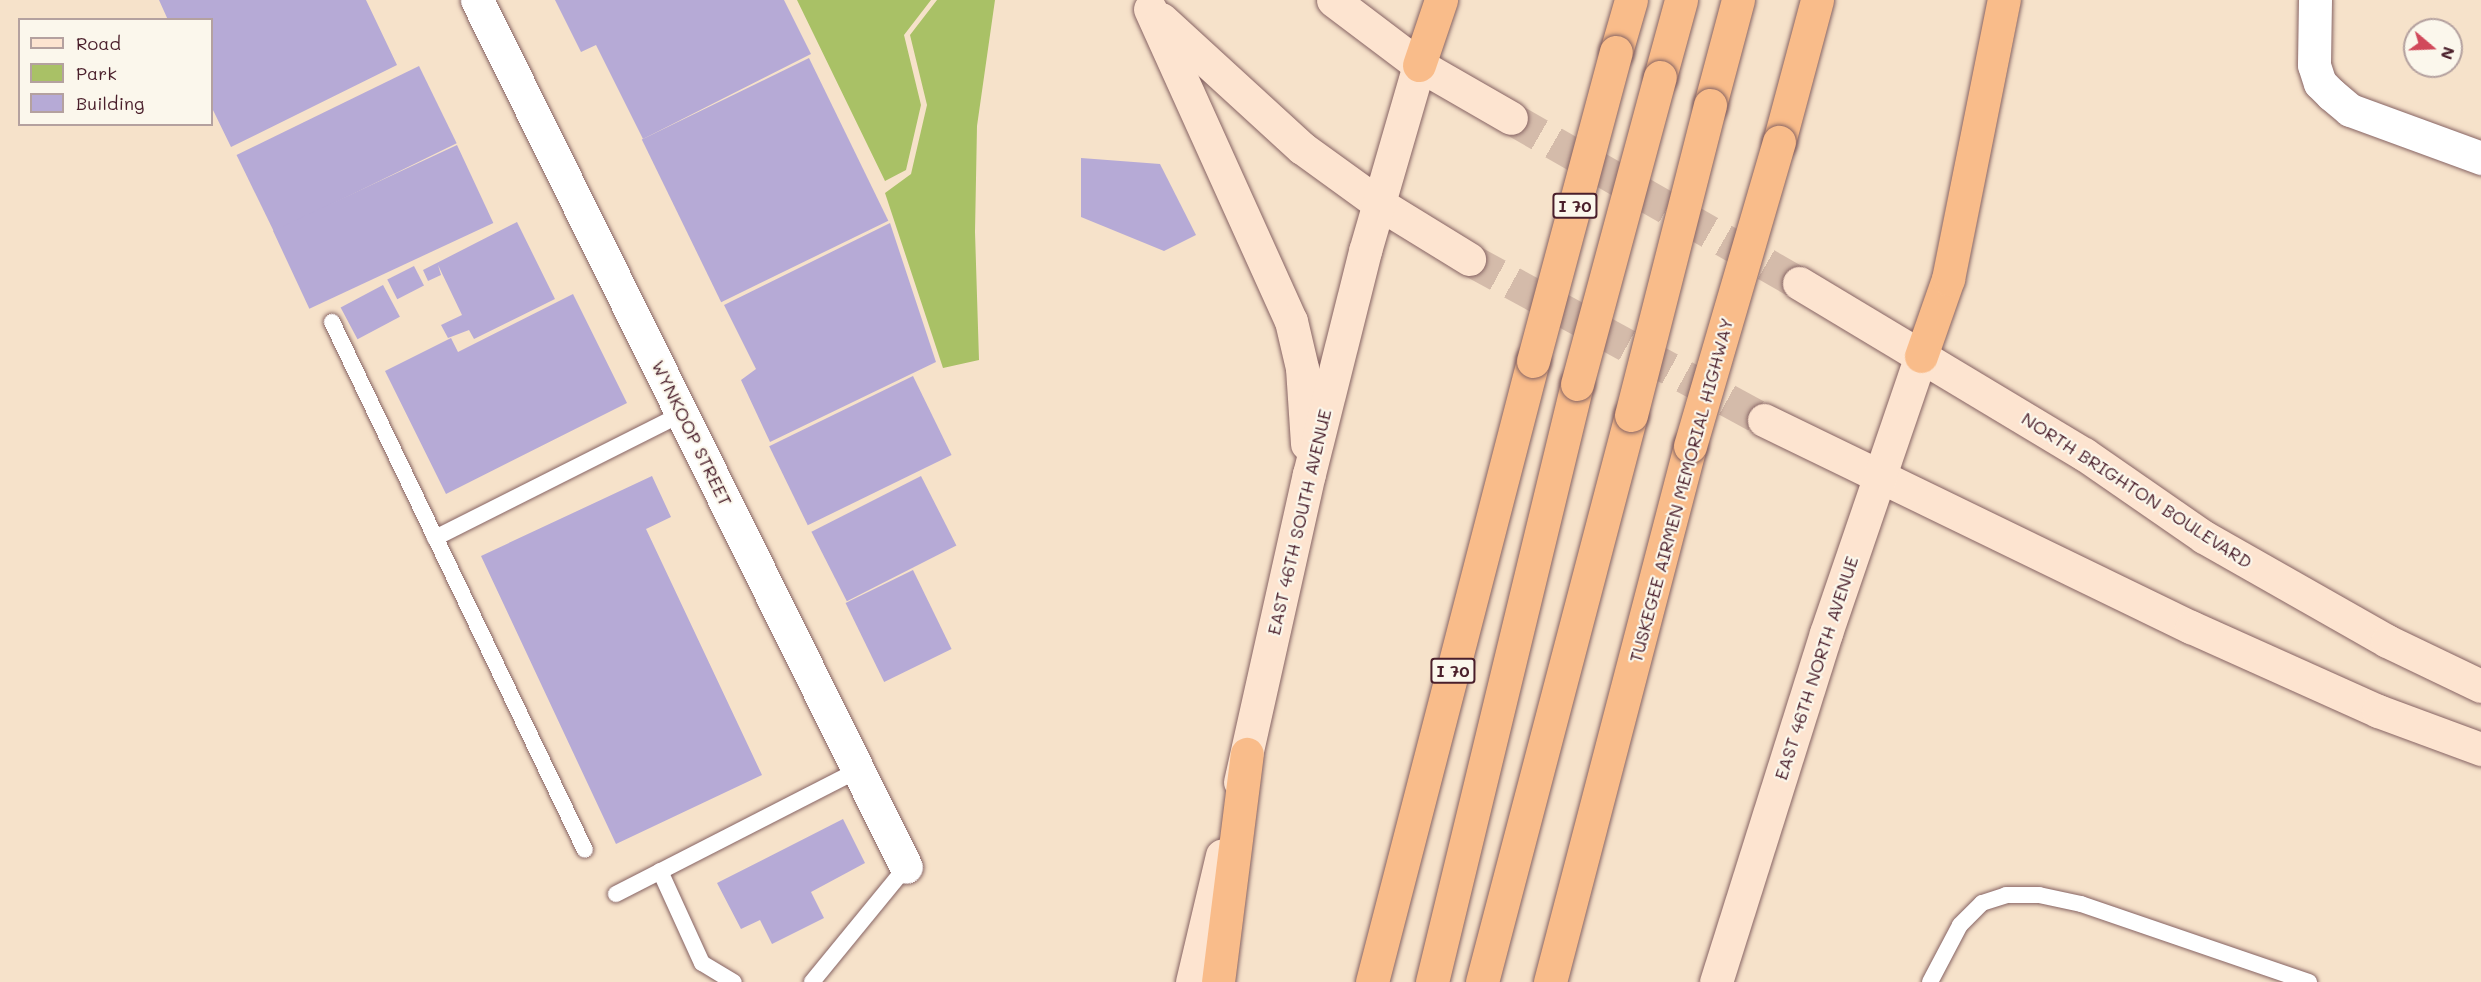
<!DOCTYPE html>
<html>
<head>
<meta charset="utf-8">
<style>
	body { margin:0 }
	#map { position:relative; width:2481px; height:982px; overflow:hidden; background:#f6e2ca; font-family:Mali,sans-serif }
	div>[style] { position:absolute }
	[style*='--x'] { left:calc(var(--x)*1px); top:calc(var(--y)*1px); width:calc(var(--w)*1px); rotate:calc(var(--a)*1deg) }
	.green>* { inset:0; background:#a9c166 }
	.building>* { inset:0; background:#b6aad6; transform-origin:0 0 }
	.secondary-tunnel>* { height:33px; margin-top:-16.5px; transform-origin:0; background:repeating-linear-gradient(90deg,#d4bbaa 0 33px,transparent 0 49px) }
	.roads { filter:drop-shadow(0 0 2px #866363) drop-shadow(0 0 2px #866363) }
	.lane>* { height:16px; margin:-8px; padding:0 8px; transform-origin:8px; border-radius:8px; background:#fff }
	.street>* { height:33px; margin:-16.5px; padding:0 16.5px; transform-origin:16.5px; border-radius:16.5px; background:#fff }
	.secondary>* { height:33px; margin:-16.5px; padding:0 16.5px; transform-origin:16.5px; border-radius:16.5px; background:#fde4d0 }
	.highway>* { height:33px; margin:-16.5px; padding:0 16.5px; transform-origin:16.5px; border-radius:16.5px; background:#f9bc8a }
	.bridges { filter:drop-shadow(0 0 2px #866363) drop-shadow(0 0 2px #866363) }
	.highway-bridge>* { height:33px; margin:-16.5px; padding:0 16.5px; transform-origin:16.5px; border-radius:16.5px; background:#f9bc8a }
	span { translate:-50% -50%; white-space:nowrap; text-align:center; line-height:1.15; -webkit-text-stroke:4.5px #fbf7ec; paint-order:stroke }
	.shield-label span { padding:2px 4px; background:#fbf7ec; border:2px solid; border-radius:4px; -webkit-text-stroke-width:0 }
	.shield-label { font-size:16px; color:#4a1f2b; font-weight:700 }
	.street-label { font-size:18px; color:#4a1f2b }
	.legend { position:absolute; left:18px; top:18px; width:195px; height:108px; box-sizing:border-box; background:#fbf7ec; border:2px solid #b4a19f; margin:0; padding:8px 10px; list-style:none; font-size:18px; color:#4a1f2b }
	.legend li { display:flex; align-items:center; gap:12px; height:30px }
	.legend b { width:30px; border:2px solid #b4a19f }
	.north { position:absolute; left:2403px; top:18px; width:60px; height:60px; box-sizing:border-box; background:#fbf7ec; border:2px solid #b4a19f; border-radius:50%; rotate:109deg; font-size:16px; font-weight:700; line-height:24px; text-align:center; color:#4a1f2b }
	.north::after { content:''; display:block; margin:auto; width:21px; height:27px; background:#d1495b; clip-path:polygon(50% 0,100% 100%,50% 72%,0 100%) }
</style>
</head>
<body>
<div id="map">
	<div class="green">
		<div style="clip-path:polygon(797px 0,931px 0,904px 35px,921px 105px,906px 170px,885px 181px)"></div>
		<div style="clip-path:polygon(937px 0,995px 0,977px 126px,975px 232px,979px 360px,943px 368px,885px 193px,911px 174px,927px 105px,910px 35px)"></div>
	</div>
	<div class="building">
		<div style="clip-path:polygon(159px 0,366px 0,397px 65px,231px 147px,212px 108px,212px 20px,168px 20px)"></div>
		<div style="clip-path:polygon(555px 0,784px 0,811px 54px,643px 139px,596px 45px,581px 52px)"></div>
		<div style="left:809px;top:58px;width:181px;height:186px;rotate:64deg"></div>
		<div style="left:419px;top:66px;width:86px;height:203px;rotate:64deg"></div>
		<div style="left:457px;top:145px;width:86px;height:203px;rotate:65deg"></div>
		<div style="clip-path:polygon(1081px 158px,1160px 164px,1196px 235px,1164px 251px,1081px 217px)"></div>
		<div style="clip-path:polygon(517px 222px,555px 299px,474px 339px,469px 330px,448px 338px,441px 325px,462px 315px,438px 265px,441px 275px,428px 281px,423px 270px)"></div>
		<div style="clip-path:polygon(890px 223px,936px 362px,770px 442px,741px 380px,756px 369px,724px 305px)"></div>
		<div style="left:414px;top:266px;width:22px;height:30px;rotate:63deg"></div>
		<div style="left:383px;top:285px;width:36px;height:48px;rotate:62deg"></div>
		<div style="clip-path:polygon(573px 294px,627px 403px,446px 494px,385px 371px,451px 338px,458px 352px)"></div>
		<div style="left:913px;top:376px;width:88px;height:160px;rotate:64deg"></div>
		<div style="clip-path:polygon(652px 476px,671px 517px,646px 529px,762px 775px,616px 844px,481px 556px)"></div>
		<div style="left:921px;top:476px;width:78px;height:123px;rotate:63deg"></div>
		<div style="left:913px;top:570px;width:88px;height:75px;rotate:64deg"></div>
		<div style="clip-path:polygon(843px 819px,865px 863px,811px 892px,824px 918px,772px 944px,760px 920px,741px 929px,717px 883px)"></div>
	</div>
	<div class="secondary-tunnel">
		<div style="--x:1511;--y:118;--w:332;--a:29.8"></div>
		<div style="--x:1469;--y:259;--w:336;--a:28.6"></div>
	</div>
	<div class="roads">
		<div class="lane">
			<div style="--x:332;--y:322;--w:585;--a:64.4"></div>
			<div style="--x:435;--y:538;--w:276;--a:-26.7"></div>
			<div style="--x:660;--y:871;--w:101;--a:65.5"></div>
			<div style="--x:702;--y:963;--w:37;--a:31"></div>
			<div style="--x:616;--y:894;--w:272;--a:-27.1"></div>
			<div style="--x:812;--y:982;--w:149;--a:-50.7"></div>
			<div style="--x:1930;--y:982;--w:64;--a:-62.2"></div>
			<div style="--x:1960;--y:925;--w:31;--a:-45"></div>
			<div style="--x:1982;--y:903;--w:25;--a:-18"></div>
			<div style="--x:2006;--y:895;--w:33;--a:0"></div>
			<div style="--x:2039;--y:895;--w:43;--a:12.1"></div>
			<div style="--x:2081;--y:904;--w:241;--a:18.9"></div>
		</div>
		<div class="street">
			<div style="--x:477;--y:0;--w:967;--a:63.67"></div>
			<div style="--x:2315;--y:0;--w:65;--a:90.9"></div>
			<div style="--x:2314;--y:65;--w:19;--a:72"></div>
			<div style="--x:2320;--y:83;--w:16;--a:45"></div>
			<div style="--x:2331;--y:94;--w:25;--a:40"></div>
			<div style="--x:2350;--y:110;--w:140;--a:20.1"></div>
		</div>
		<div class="secondary">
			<div style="--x:1333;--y:0;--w:108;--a:37.1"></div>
			<div style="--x:1419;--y:65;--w:106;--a:29.9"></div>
			<div style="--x:1150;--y:9;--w:342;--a:65.7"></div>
			<div style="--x:1291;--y:321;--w:48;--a:76.8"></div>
			<div style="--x:1302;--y:368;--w:76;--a:86.2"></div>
			<div style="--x:1161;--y:19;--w:191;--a:42.5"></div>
			<div style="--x:1302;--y:148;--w:94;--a:35.9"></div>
			<div style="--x:1378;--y:203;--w:107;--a:31.6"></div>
			<div style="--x:1799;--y:283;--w:332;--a:31"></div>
			<div style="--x:2084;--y:454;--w:146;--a:34.7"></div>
			<div style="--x:2204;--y:537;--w:210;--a:29.6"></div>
			<div style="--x:2387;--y:641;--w:104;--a:25.6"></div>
			<div style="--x:1764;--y:420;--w:475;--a:25.9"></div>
			<div style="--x:2191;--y:627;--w:205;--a:24.2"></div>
			<div style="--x:2378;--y:711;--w:110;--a:20.3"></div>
			<div style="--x:1240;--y:782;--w:316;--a:-77.4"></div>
			<div style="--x:1309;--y:474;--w:230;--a:-75.9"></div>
			<div style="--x:1365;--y:251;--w:194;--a:-73.8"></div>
			<div style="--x:1192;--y:982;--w:130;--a:-76.7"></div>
			<div style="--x:1716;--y:982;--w:366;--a:-72.5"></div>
			<div style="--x:1826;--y:633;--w:293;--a:-71.1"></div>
		</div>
		<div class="highway">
			<div style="--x:1616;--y:52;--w:54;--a:-73.9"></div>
			<div style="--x:1419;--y:65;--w:69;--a:-71.3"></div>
			<div style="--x:1660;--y:77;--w:80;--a:-74.7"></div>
			<div style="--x:1710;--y:105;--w:109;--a:-75.1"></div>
			<div style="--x:1779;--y:142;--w:147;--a:-75"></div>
			<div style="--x:1921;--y:356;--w:82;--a:-70.7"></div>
			<div style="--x:1948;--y:279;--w:285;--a:-78.7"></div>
			<div style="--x:1218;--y:982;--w:230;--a:-82.8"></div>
			<div style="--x:1372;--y:982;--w:642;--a:-75.47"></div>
			<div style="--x:1432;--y:982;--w:615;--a:-76.37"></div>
			<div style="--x:1482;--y:982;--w:586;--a:-75.28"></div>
			<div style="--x:1550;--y:982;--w:554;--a:-75.36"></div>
		</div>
	</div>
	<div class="bridges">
		<div class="highway-bridge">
			<div style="--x:1533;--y:361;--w:320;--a:-75"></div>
			<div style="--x:1577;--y:384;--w:318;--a:-74.9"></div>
			<div style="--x:1631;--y:415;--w:320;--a:-75.7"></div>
			<div style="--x:1690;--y:446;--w:317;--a:-73.7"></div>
		</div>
	</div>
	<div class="shield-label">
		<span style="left:1575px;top:206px">I 70</span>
		<span style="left:1453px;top:671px">I 70</span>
	</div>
	<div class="street-label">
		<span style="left:692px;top:433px;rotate:64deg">WYNKOOP STREET</span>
		<span style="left:1681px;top:490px;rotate:-75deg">TUSKEGEE AIRMEN MEMORIAL HIGHWAY</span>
		<span style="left:2137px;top:490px;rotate:33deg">NORTH BRIGHTON BOULEVARD</span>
		<span style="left:1299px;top:522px;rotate:-77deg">EAST 46TH SOUTH AVENUE</span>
		<span style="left:1816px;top:668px;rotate:-72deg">EAST 46TH NORTH AVENUE</span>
	</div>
	<ul class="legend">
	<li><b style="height:8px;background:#fde4d0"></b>Road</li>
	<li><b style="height:16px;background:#a9c166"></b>Park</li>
	<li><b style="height:16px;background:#b6aad6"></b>Building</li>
	</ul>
	<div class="north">N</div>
</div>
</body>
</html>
